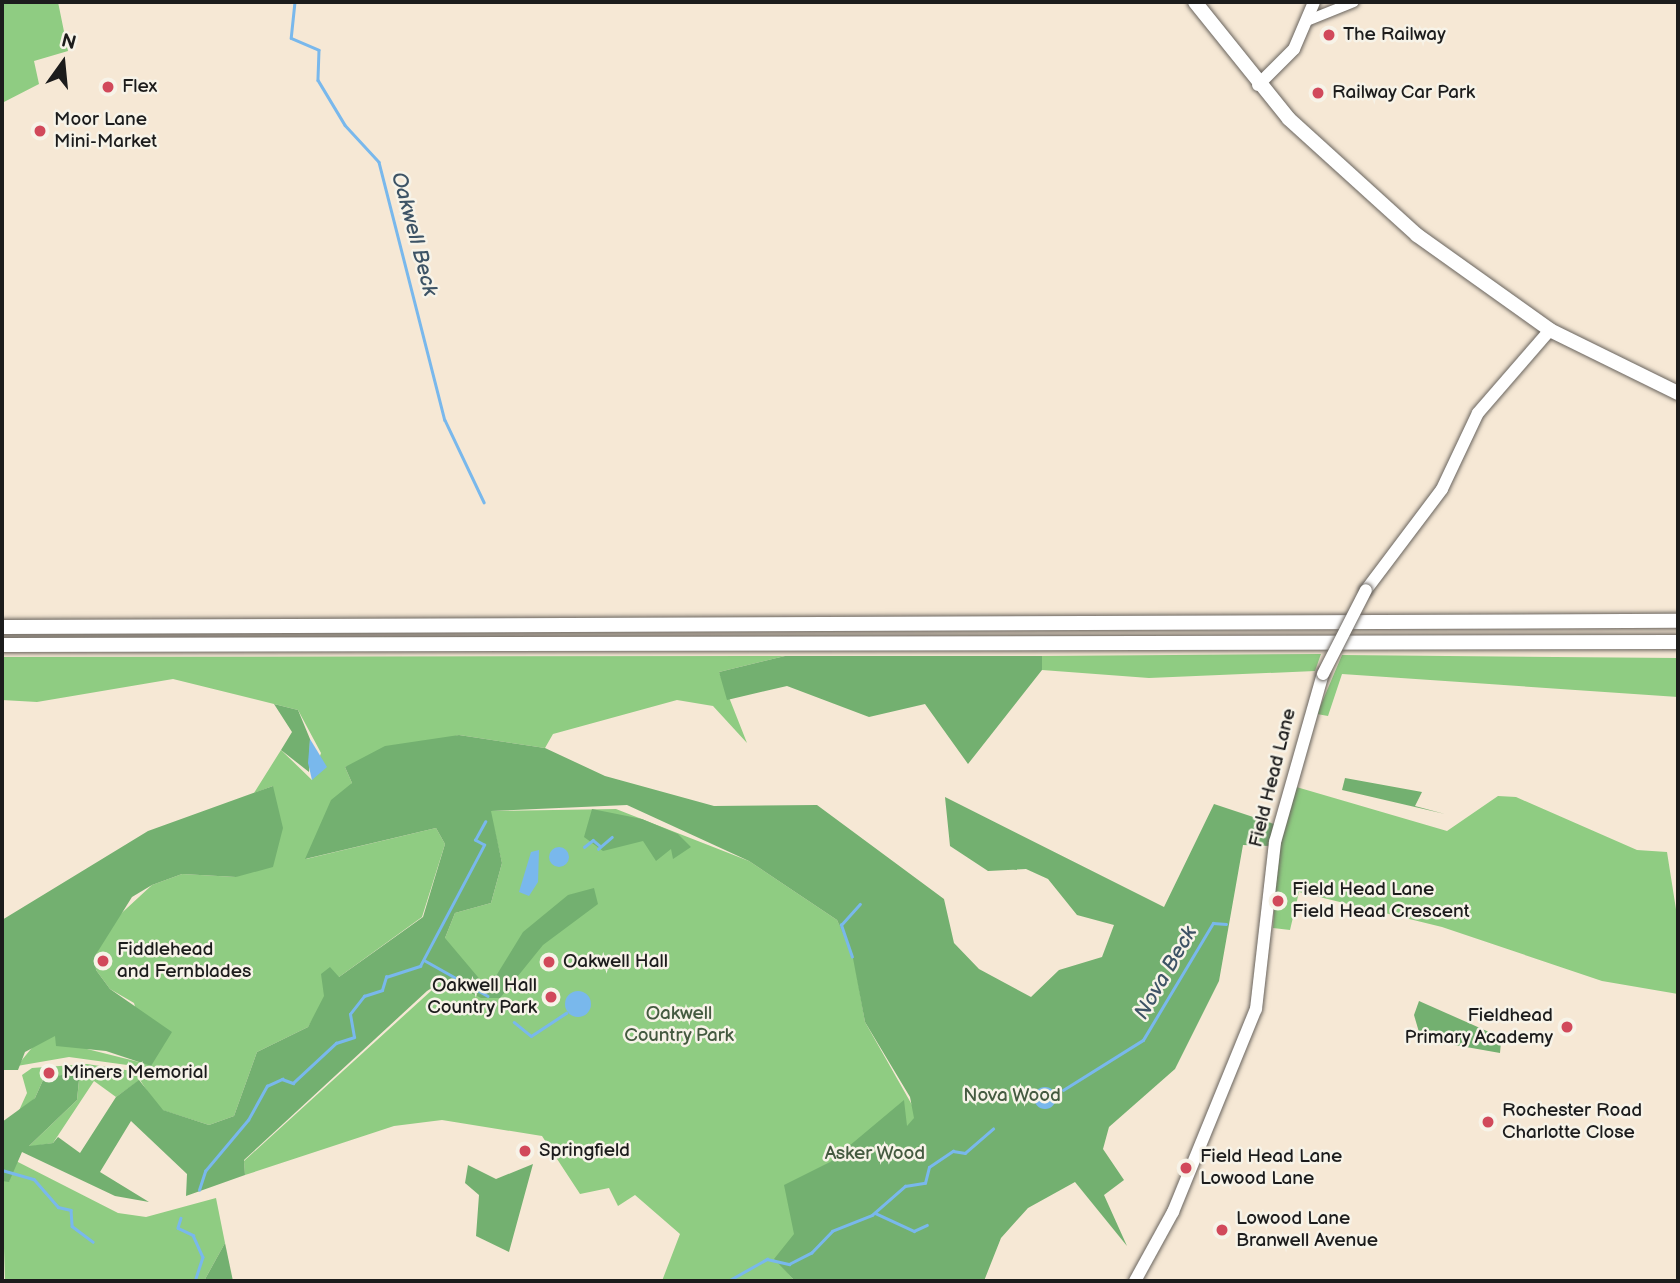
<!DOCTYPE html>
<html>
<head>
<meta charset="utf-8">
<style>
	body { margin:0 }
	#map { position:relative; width:1680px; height:1283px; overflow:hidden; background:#f6e8d5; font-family:"Balsamiq Sans",sans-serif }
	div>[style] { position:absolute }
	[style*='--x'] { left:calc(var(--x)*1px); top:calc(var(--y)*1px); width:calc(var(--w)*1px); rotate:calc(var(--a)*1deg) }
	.green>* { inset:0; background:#8fcc82 }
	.forest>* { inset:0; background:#73b070 }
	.water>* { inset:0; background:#79b8ec }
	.round { border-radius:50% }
	.stream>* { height:2.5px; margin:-1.25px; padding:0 1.25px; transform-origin:1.25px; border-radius:1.25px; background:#79b8ec }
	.roads { filter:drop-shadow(0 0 2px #68635d) drop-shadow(0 0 2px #68635d) }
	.minor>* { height:10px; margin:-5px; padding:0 5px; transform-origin:5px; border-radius:5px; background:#fff }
	.major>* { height:12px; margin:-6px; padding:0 6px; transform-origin:6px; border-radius:6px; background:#fff }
	.highway>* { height:14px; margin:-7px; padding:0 7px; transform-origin:7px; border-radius:7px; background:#fff }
	.bridges { filter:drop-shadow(0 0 2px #68635d) drop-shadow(0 0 2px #68635d) }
	.major-bridge>* { height:12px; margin:-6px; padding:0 6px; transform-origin:6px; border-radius:6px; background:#fff }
	.dots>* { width:19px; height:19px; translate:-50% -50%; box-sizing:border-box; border:4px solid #f7f3e8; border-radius:50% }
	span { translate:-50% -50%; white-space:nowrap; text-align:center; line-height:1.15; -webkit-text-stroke:5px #f7f3e8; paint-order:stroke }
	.poi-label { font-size:19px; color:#1c1c1c }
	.left { translate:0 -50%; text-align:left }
	.right { translate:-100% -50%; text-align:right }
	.street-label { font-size:19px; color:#1c1c1c }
	.park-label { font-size:19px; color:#445a40 }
	.water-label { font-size:21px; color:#3d5365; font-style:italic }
	.frame { position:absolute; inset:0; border:4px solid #1c1c1c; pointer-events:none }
	.north { position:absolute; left:28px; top:28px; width:70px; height:70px; -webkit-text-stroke:5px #f7f3e8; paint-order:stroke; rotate:15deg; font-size:19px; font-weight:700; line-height:28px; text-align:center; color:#1c1c1c }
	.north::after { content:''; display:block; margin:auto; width:24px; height:32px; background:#1c1c1c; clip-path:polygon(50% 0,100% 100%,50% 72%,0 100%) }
</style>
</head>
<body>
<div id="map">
	<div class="green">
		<div style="clip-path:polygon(2px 2px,58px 2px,68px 51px,34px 61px,39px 84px,2px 103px)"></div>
		<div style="clip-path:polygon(1321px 654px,1315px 671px,1149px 678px,1042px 670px,1042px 656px)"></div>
		<div style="clip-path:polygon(1342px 655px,1678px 658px,1678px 697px,1342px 674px,1328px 716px,1317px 714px)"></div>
		<div style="clip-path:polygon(785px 656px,719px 672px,747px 743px,713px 706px,677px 700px,553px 734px,545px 748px,459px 735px,345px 767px,352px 783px,306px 859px,436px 828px,445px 844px,422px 917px,339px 977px,308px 1027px,257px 1052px,234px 1116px,209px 1125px,159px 1109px,140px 1080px,116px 1097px,94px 1081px,53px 1143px,28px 1147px,77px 1100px,80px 1071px,43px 1080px,35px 1098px,16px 1117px,27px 1093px,22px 1075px,32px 1068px,87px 1064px,145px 1073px,149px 1068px,69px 1057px,17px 1066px,35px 1044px,30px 1014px,87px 1049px,151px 1065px,134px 1003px,110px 989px,96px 970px,95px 956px,113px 921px,152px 885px,182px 874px,236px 877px,273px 786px,254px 793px,281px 750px,312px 780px,321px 753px,298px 710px,173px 679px,37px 702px,2px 700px,2px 657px)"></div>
		<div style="clip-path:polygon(1293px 786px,1447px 831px,1498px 796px,1516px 797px,1637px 850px,1667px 852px,1678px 922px,1678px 994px,1602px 981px,1442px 927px,1299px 892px,1290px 930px,1273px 928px,1278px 844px)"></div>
		<div style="clip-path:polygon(616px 809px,749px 861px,837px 920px,853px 953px,865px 1022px,920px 1119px,775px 1259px,795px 1281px,662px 1281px,680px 1234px,635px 1195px,618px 1206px,609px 1188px,580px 1194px,542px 1136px,442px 1120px,394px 1126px,245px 1175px,244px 1161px,443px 980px,445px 938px,455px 913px,491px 903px,502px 863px,490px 811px)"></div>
		<div style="clip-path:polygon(16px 1161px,118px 1213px,146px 1217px,216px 1198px,225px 1243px,204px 1281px,5px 1281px,2px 1181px,9px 1181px)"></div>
	</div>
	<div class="forest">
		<div style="clip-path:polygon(785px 656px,1042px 656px,1042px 670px,968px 764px,925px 704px,869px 717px,787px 686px,727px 700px,719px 672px)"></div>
		<div style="clip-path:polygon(274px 704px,298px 710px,310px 739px,309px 772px,281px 750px,292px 732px)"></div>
		<div style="clip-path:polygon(459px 735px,545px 748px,605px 776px,714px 806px,817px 805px,944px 899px,954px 943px,979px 969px,1031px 997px,1059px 970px,1102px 957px,1114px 925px,1077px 915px,1048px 879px,1026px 869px,988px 871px,950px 846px,945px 797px,1164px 907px,1214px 804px,1274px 824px,1269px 846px,1243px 845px,1219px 981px,1175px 1069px,1109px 1127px,1103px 1149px,1124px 1180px,1104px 1195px,1127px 1246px,1075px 1182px,1028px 1208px,1001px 1238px,984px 1281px,795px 1281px,774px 1259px,794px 1234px,784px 1185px,830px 1162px,904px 1100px,907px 1126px,914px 1118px,910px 1097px,865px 1022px,852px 953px,837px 920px,749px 861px,627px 805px,491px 811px,502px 863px,491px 903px,455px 913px,445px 938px,488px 989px,523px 932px,568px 895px,594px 888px,598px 904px,543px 945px,500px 998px,481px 998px,444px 980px,427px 991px,244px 1160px,245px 1175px,186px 1196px,187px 1174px,131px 1121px,100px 1172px,149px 1202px,115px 1196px,22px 1152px,9px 1182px,2px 1181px,2px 1122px,35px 1098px,43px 1080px,80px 1070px,77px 1100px,29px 1146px,53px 1143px,58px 1137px,80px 1153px,116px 1097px,139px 1080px,163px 1110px,209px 1125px,234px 1116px,257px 1052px,308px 1027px,324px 996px,321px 974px,330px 967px,339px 977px,423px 917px,445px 844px,436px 828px,305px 859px,331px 800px,352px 783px,345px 767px,385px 746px)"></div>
		<div style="clip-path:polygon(1345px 778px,1422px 792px,1415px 806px,1445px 814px,1342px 790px)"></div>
		<div style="clip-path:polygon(273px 786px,283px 828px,273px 867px,236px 877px,182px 874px,152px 885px,132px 897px,95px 956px,96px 970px,110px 989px,172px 1032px,151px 1066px,106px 1051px,56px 1046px,55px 1036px,25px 1052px,18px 1070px,2px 1070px,2px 920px,148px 831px)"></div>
		<div style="clip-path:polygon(592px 809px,642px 819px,678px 834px,691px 847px,673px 859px,671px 849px,656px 861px,643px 841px,603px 851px,584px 837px)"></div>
		<div style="clip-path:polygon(1419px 1001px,1489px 1032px,1501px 1042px,1500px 1053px,1421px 1039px,1414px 1015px)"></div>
		<div style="clip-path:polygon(533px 1164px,509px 1252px,476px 1236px,479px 1195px,465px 1183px,468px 1165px,496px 1179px)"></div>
		<div style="clip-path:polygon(225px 1243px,233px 1281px,204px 1281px)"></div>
	</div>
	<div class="water">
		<div style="clip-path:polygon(310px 739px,327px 767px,312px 780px,308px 763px)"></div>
		<div class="round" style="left:549px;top:847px;width:20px;height:20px"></div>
		<div style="clip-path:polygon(539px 850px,538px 882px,529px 896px,519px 892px,531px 852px)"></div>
		<div class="round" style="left:565px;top:991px;width:26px;height:26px"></div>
		<div class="round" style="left:1034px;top:1087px;width:22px;height:22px"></div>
	</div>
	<div class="stream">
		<div style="--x:295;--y:2;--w:36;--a:96"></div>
		<div style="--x:291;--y:38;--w:30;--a:23"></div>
		<div style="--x:319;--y:50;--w:30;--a:92"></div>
		<div style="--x:318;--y:80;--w:52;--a:59"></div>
		<div style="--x:345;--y:125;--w:50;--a:47.4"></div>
		<div style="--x:379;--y:162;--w:266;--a:75.7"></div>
		<div style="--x:445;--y:420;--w:91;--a:64.6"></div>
		<div style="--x:584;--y:847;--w:11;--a:-38"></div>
		<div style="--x:593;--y:840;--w:8;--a:40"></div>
		<div style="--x:598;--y:849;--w:18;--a:-41"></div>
		<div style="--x:852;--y:957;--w:34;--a:-109"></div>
		<div style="--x:841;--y:925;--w:28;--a:-48"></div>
		<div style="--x:424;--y:960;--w:73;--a:29.4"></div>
		<div style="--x:514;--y:1022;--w:22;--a:39"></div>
		<div style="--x:531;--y:1036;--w:42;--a:-33.3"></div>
		<div style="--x:1063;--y:1090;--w:94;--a:-32"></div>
		<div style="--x:1143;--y:1040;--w:136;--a:-59.1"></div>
		<div style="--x:1213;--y:923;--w:13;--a:4"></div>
		<div style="--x:2;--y:1170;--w:33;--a:16"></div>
		<div style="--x:34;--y:1179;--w:37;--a:49"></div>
		<div style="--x:58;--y:1207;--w:13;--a:13"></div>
		<div style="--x:71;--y:1210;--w:16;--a:86"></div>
		<div style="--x:72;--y:1226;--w:26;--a:37"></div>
		<div style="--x:199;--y:1190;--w:20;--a:-72"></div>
		<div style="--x:205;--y:1171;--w:67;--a:-49.9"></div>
		<div style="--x:248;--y:1120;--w:39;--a:-61"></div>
		<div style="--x:267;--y:1086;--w:17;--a:-25"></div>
		<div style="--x:282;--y:1079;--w:12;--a:20"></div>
		<div style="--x:293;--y:1083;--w:59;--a:-42.9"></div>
		<div style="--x:336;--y:1043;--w:19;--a:-18"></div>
		<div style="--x:354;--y:1037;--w:23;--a:-100"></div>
		<div style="--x:350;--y:1014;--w:23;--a:-52"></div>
		<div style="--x:364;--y:996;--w:19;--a:-18"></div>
		<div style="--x:382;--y:990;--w:14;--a:-73"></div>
		<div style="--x:386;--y:977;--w:36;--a:-18"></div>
		<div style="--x:420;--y:966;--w:137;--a:-62.1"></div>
		<div style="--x:484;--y:845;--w:10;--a:-151"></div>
		<div style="--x:475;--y:840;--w:21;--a:-61"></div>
		<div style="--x:875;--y:1213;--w:43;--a:24.8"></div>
		<div style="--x:914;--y:1231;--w:14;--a:-25"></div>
		<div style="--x:181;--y:1218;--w:10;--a:107"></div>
		<div style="--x:178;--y:1228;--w:17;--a:25"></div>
		<div style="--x:193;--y:1235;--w:24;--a:66"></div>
		<div style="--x:203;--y:1257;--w:25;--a:108"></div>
		<div style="--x:728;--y:1281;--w:45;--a:-29.4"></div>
		<div style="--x:767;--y:1259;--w:23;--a:13"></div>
		<div style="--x:789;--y:1264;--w:25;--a:-27"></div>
		<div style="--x:811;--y:1253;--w:30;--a:-46"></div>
		<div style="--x:832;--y:1231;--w:43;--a:-21.8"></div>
		<div style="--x:872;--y:1215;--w:44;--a:-41.3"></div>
		<div style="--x:905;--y:1186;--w:20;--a:-9"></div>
		<div style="--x:925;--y:1183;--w:16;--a:-76"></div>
		<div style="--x:929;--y:1167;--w:29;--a:-34"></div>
		<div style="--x:953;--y:1151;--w:12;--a:9"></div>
		<div style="--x:965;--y:1153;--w:37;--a:-41"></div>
	</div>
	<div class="roads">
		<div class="minor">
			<div style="--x:1309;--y:20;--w:48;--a:-21.8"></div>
		</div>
		<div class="major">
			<div style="--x:1258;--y:85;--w:51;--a:-45"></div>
			<div style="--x:1294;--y:49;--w:51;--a:-66.9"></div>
			<div style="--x:1366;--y:590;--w:126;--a:-53"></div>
			<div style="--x:1442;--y:489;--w:84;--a:-64.7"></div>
			<div style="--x:1478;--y:413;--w:110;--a:-49.1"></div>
			<div style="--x:1135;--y:1281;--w:79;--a:-61.2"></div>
			<div style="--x:1173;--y:1212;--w:219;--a:-67.8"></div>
			<div style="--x:1256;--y:1009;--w:168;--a:-83.5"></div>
			<div style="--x:1275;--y:842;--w:175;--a:-74.1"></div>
		</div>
		<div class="highway">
			<div style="--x:1195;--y:2;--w:150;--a:51.2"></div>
			<div style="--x:1289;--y:119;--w:173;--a:42.2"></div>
			<div style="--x:1417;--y:235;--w:163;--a:35.5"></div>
			<div style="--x:1550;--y:330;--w:143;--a:26.2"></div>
			<div style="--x:2;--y:627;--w:1676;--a:-0.21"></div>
			<div style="--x:2;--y:645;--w:1676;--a:-0.1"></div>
		</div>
	</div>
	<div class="bridges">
		<div class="major-bridge">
			<div style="--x:1323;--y:674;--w:94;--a:-62.9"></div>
		</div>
	</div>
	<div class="dots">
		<div style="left:1329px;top:35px;background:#d1495b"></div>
		<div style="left:108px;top:87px;background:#d1495b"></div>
		<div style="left:1318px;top:93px;background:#d1495b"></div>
		<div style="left:40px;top:131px;background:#d1495b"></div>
		<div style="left:1278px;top:901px;background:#d1495b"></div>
		<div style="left:103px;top:961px;background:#d1495b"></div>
		<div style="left:549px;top:962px;background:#d1495b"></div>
		<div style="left:551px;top:997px;background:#d1495b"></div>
		<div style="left:1567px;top:1027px;background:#d1495b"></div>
		<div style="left:49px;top:1073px;background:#d1495b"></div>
		<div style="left:1488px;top:1122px;background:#d1495b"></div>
		<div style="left:525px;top:1151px;background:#d1495b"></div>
		<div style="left:1186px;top:1168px;background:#d1495b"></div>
		<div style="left:1222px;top:1230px;background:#d1495b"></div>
	</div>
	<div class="poi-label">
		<span class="left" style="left:1343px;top:35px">The Railway</span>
		<span class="left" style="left:122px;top:87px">Flex</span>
		<span class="left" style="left:1332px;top:93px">Railway Car Park</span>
		<span class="left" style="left:54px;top:131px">Moor Lane<br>Mini-Market</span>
		<span class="left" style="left:1292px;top:901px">Field Head Lane<br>Field Head Crescent</span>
		<span class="left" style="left:117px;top:961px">Fiddlehead<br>and Fernblades</span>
		<span class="left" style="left:563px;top:962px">Oakwell Hall</span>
		<span class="right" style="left:537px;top:997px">Oakwell Hall<br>Country Park</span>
		<span class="right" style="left:1553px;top:1027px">Fieldhead<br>Primary Academy</span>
		<span class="left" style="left:63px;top:1073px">Miners Memorial</span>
		<span class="left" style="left:1502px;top:1122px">Rochester Road<br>Charlotte Close</span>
		<span class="left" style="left:539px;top:1151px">Springfield</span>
		<span class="left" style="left:1200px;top:1168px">Field Head Lane<br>Lowood Lane</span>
		<span class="left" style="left:1236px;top:1230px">Lowood Lane<br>Branwell Avenue</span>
	</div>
	<div class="street-label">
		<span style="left:1273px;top:778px;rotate:-76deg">Field Head Lane</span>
	</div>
	<div class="park-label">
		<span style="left:679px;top:1025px">Oakwell<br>Country Park</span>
		<span style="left:1012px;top:1096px">Nova Wood</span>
		<span style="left:875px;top:1154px">Asker Wood</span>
	</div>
	<div class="water-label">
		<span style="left:414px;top:234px;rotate:75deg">Oakwell Beck</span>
		<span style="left:1166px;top:973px;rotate:-60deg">Nova Beck</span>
	</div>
	<div class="frame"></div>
	<div class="north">N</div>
</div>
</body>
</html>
